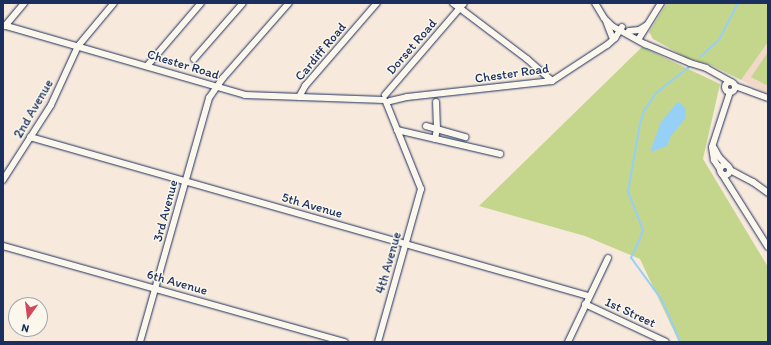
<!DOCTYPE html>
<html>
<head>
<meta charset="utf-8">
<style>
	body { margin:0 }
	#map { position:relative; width:771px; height:345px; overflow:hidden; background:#f7e9dc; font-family:Itim,sans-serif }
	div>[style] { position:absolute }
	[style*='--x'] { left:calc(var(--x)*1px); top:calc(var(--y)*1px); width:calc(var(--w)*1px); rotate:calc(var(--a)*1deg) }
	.built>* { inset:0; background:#f2d8c8 }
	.green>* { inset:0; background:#c3d68b }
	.water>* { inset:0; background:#97d0f7 }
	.stream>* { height:1.5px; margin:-0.75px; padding:0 0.75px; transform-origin:0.75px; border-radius:0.75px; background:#97d0f7 }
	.roads { filter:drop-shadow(0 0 1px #1b2f5e) drop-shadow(0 0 1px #1b2f5e) }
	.minor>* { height:6px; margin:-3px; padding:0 3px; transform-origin:3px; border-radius:3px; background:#fbf7ec }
	.minor>.ring { margin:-3px; padding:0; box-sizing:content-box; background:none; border:6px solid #fbf7ec; border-radius:50% }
	span { translate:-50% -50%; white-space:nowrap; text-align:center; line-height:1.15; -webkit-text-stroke:3px #fbf7ec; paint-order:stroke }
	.street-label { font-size:13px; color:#1b2f5e }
	.frame { position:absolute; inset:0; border:4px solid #1b2f5e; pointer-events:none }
	.north { position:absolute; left:8px; top:297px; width:40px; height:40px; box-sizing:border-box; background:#fbf7ec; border:1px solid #a1a7b3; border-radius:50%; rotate:194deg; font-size:11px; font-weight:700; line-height:16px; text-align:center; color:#1b2f5e }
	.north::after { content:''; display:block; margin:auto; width:14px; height:18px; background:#d1495b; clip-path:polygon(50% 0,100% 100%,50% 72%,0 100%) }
</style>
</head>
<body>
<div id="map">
	<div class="built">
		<div style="clip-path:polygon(768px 42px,768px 94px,741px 80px)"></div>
	</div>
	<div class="green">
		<div style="clip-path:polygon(667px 3px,768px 3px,768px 42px,741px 80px,711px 65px,687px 58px,653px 39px,649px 32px)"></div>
		<div style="clip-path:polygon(642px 47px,720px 84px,703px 159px,768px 267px,768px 342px,679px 342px,640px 259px,585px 236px,479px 206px)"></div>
		<div style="clip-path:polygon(768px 52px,768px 86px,751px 77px)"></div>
	</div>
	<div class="water">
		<div style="clip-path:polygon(679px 102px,686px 109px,685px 119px,671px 136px,667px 146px,650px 152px,661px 122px,675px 105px)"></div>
	</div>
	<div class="stream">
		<div style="--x:700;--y:57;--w:25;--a:-42"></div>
		<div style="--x:719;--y:40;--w:42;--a:-62.8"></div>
		<div style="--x:680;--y:342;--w:43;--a:-113"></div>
		<div style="--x:663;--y:302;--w:54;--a:-126"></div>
		<div style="--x:631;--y:258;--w:19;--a:-65"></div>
		<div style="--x:639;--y:241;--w:12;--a:-70"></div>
		<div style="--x:643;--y:230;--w:41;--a:-111.5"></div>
		<div style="--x:628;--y:192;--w:69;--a:-80"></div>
		<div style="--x:640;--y:124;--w:14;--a:-73"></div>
		<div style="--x:644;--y:111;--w:22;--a:-56"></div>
		<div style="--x:656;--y:93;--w:42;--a:-38.2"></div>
	</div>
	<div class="roads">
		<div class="minor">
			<div style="--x:453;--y:3;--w:93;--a:37.1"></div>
			<div style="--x:527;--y:59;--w:33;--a:41"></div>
			<div style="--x:595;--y:3;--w:17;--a:59"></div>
			<div style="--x:604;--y:18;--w:11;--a:45"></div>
			<div style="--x:612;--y:26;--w:38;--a:29"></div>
			<div style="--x:645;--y:44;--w:49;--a:22.9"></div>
			<div style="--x:690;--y:63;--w:17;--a:17"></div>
			<div style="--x:706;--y:68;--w:29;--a:29"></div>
			<div style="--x:606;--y:21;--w:17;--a:69"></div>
			<div style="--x:3;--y:25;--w:252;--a:16.1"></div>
			<div style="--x:245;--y:95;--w:139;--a:2.1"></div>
			<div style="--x:5;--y:26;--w:30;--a:-50"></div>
			<div style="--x:629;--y:31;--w:10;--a:-6"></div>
			<div style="--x:639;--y:30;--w:9;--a:-32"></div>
			<div style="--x:638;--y:40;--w:44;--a:-58.1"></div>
			<div style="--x:194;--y:59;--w:74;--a:-48.8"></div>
			<div style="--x:147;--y:66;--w:83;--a:-49.4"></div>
			<div class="ring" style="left:725px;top:82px;width:4px;height:4px"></div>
			<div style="--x:735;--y:86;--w:35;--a:20"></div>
			<div style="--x:385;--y:95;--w:121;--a:-49.3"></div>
			<div style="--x:299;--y:97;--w:13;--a:-61"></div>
			<div style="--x:305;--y:86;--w:110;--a:-49.1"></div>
			<div style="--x:390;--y:101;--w:17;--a:-13"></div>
			<div style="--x:407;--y:97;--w:146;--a:-6.3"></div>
			<div style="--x:552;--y:81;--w:66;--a:-33.2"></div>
			<div style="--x:607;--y:45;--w:11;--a:-41"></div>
			<div style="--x:615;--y:38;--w:13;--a:-58"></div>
			<div style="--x:426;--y:126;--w:41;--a:15.8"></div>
			<div style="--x:397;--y:130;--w:106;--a:13.1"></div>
			<div style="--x:30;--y:137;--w:580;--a:15.9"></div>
			<div style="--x:435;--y:139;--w:10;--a:-79"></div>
			<div style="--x:437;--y:129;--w:27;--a:-92"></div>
			<div style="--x:714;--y:148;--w:10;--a:61"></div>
			<div style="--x:719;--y:157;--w:11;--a:45"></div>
			<div class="ring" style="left:720px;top:165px;width:4px;height:4px"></div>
			<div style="--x:720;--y:169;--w:11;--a:-124"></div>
			<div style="--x:714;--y:160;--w:13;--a:-99"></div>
			<div style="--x:712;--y:147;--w:58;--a:-71.9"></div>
			<div style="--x:730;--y:170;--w:26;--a:28"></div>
			<div style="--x:753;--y:182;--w:19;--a:36"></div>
			<div style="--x:722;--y:174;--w:86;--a:57.8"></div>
			<div style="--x:3;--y:180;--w:89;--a:-57.4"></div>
			<div style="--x:51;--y:105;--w:65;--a:-65.4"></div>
			<div style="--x:78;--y:46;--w:56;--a:-50.1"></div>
			<div style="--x:3;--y:246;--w:355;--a:15.7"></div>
			<div style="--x:585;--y:304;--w:89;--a:25.1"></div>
			<div style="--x:140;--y:342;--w:254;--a:-74.2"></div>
			<div style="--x:209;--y:98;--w:24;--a:-55"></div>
			<div style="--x:223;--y:78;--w:100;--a:-48.7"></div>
			<div style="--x:378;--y:342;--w:159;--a:-74.3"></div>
			<div style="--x:421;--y:189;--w:94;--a:-111.9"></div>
			<div style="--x:568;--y:342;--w:93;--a:-64.5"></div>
		</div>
	</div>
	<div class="street-label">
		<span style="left:412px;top:47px;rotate:-49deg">Dorset Road</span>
		<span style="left:321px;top:52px;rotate:-50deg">Cardiff Road</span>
		<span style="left:183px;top:65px;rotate:17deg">Chester Road</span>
		<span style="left:512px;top:74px;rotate:-8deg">Chester Road</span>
		<span style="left:34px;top:109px;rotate:-60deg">2nd Avenue</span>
		<span style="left:312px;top:206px;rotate:16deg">5th Avenue</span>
		<span style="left:166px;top:211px;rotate:-75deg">3rd Avenue</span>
		<span style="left:389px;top:263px;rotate:-74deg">4th Avenue</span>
		<span style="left:177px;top:283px;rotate:16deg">6th Avenue</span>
		<span style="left:630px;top:313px;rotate:25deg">1st Street</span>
	</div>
	<div class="frame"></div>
	<div class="north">N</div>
</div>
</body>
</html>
